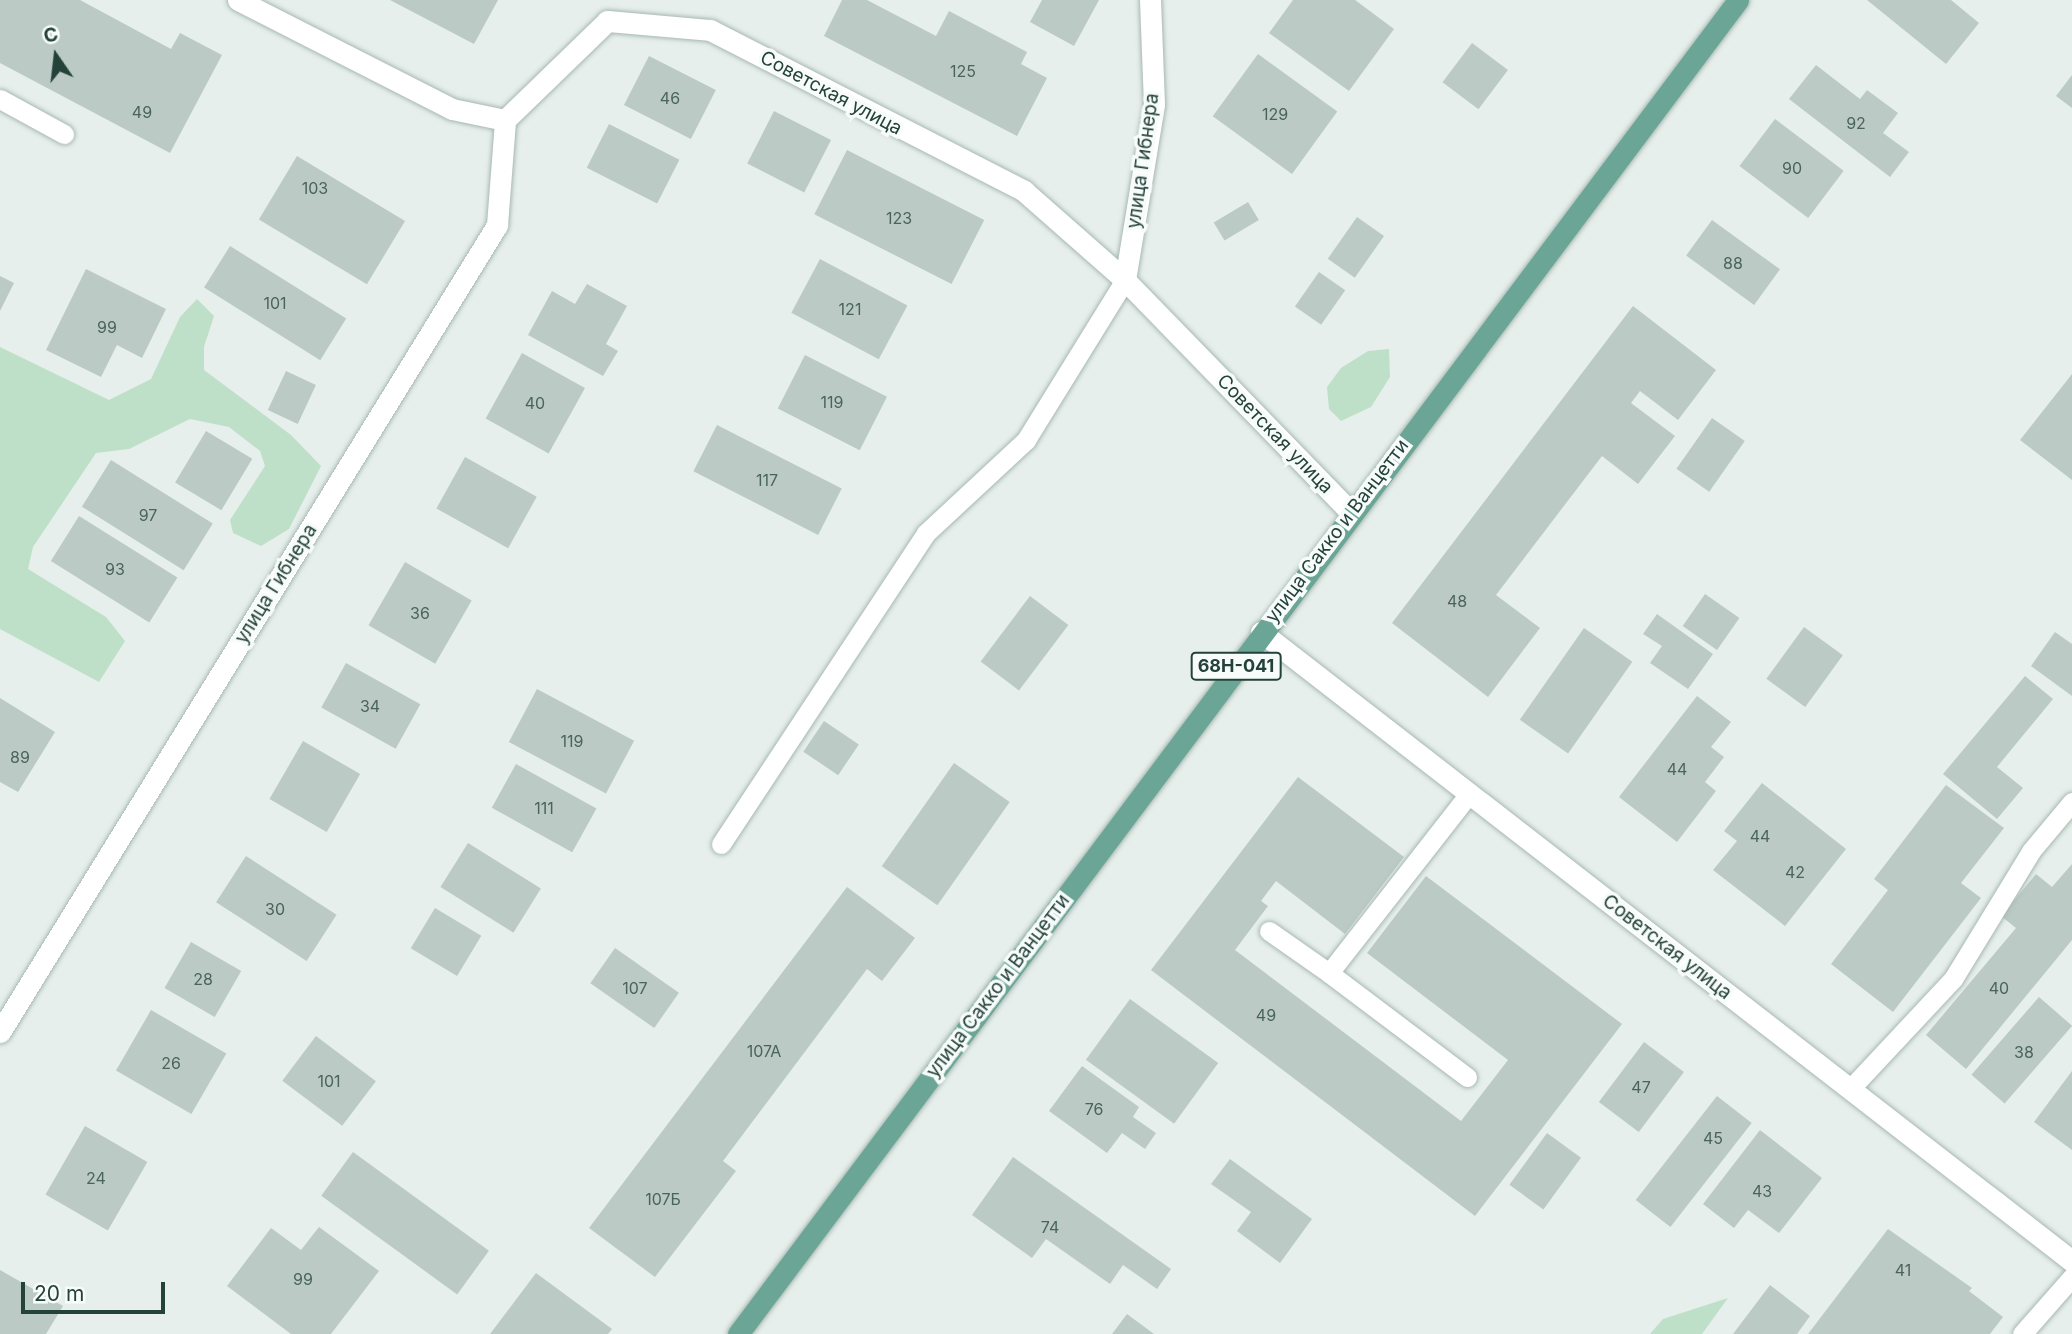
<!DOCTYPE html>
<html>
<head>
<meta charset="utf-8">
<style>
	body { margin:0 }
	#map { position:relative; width:2072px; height:1334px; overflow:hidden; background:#e6efeb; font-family:Inter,sans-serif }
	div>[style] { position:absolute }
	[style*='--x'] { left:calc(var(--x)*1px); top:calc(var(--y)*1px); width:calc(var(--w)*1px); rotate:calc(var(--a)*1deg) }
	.green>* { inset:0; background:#bfe0c8 }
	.building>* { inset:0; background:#bbcac4; transform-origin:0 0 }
	.roads { filter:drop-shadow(0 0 2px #a8b8b2) drop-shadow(0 0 2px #a8b8b2) }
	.service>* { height:19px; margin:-9.5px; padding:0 9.5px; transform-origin:9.5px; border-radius:9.5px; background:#fff }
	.minor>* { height:21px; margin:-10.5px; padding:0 10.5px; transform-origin:10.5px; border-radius:10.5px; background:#fff }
	.primary>* { height:21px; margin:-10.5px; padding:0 10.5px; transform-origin:10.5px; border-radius:10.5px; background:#6aa596 }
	span { translate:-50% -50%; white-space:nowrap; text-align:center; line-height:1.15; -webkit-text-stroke:7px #f7fbf9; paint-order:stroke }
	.number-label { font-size:16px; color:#4a645c }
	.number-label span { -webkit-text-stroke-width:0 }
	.shield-label span { padding:2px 5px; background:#f7fbf9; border:2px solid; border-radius:5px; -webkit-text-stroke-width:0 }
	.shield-label { font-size:18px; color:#24423a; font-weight:700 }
	.street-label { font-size:19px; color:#24423a }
	.north { position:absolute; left:21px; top:21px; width:70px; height:70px; -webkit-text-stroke:5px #f7fbf9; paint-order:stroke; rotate:346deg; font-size:19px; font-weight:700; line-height:28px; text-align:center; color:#24423a }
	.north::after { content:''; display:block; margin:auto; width:24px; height:32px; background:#24423a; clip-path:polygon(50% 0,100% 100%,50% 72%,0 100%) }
	.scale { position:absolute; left:21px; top:1282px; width:144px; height:32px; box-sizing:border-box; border:4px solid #24423a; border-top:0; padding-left:9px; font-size:21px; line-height:24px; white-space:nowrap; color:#24423a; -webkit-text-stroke:5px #f7fbf9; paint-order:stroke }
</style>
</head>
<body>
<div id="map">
	<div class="green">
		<div style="clip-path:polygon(197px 299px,214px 316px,204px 347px,204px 370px,291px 435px,321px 466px,289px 529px,261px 546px,233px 533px,230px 520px,265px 466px,260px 451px,229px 427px,190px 419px,129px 449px,96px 453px,33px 547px,28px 569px,106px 617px,125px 641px,99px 682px,0 629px,0 347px,109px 400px,151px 379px,180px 317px)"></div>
		<div style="clip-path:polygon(1389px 349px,1390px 377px,1371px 407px,1341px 421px,1329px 409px,1327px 387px,1341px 368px,1368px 351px)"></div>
		<div style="clip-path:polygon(1728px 1298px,1702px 1334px,1650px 1334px,1663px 1319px)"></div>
	</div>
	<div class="building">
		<div style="clip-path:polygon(0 0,80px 0,171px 49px,180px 33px,222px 55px,170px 153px,0 63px)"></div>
		<div style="clip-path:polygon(390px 0,498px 0,474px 44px)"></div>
		<div style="clip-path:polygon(842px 0,867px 0,936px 36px,949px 11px,1027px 52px,1021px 64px,1047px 78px,1017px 136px,824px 36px)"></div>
		<div style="clip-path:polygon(1042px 0,1099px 0,1074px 46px,1030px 22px)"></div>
		<div style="clip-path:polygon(1293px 0,1355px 0,1394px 29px,1349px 91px,1269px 33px)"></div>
		<div style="clip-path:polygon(1867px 0,1951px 0,1979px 23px,1946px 64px)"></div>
		<div style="left:1472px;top:43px;width:45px;height:49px;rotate:37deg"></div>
		<div style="left:1258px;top:54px;width:98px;height:77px;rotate:36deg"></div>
		<div style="left:649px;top:56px;width:75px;height:55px;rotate:27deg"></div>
		<div style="clip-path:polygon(1816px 65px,1860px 99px,1867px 90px,1898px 113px,1883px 133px,1909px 152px,1890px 177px,1789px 99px)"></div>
		<div style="clip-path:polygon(2072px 75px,2072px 108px,2056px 96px)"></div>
		<div style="left:774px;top:111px;width:64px;height:59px;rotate:27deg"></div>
		<div style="left:1775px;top:119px;width:86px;height:59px;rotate:37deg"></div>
		<div style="left:609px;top:124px;width:79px;height:49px;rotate:27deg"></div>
		<div style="left:847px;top:150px;width:154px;height:72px;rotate:27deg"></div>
		<div style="left:297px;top:156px;width:126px;height:74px;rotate:31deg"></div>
		<div style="left:1248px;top:202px;width:21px;height:40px;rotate:59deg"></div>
		<div style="left:1357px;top:217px;width:33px;height:51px;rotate:35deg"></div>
		<div style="left:1712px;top:220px;width:84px;height:44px;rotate:36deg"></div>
		<div style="left:230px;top:246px;width:137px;height:49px;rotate:32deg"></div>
		<div style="left:820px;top:259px;width:99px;height:61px;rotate:28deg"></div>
		<div style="clip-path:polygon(86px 269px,166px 309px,142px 358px,117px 345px,101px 377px,46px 350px)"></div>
		<div style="left:1319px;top:272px;width:32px;height:42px;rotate:35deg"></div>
		<div style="clip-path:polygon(0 276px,14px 283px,0 311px)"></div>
		<div style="clip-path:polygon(587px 284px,627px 306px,606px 344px,618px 351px,603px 376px,528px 335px,552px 291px,575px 304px)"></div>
		<div style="clip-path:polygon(1633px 306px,1716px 370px,1678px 420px,1640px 391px,1631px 403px,1675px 436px,1638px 484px,1602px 456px,1496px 595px,1540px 628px,1488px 697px,1392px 623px)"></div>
		<div style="left:522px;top:353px;width:72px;height:75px;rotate:29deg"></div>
		<div style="left:805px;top:355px;width:92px;height:60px;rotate:27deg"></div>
		<div style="left:286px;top:371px;width:33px;height:43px;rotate:25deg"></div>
		<div style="clip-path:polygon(2072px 374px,2072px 480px,2020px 440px)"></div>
		<div style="left:1712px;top:418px;width:40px;height:62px;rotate:35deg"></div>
		<div style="left:717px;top:425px;width:140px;height:52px;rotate:27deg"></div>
		<div style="left:206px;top:431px;width:54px;height:60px;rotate:31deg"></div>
		<div style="left:465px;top:457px;width:82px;height:59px;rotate:29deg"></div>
		<div style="left:111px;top:460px;width:120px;height:55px;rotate:32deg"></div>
		<div style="left:79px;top:516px;width:116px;height:53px;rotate:32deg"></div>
		<div style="left:405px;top:562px;width:77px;height:73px;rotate:30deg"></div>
		<div style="left:1705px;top:594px;width:42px;height:39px;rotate:35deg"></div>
		<div style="left:1030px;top:596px;width:48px;height:82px;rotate:37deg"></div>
		<div style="clip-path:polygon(1657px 614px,1713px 654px,1688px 689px,1650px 663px,1662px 646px,1643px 634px)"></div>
		<div style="left:1804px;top:627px;width:48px;height:64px;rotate:36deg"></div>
		<div style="left:1584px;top:628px;width:59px;height:112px;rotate:35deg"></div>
		<div style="clip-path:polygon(2055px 632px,2072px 644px,2072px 696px,2031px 666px)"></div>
		<div style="left:346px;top:663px;width:85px;height:51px;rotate:29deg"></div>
		<div style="clip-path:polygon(2025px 676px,2053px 699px,1997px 767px,2023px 788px,1997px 819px,1943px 774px)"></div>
		<div style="left:537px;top:689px;width:110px;height:60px;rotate:28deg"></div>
		<div style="clip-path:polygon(1697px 696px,1731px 722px,1711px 747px,1724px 757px,1705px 782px,1716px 791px,1677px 842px,1619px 797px)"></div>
		<div style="clip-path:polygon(0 698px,55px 732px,18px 792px,0 782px)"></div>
		<div style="left:824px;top:721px;width:42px;height:37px;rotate:34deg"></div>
		<div style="left:303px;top:741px;width:66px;height:67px;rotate:30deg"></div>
		<div style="left:954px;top:763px;width:68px;height:126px;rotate:35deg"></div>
		<div style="left:516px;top:764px;width:92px;height:50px;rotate:29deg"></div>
		<div style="clip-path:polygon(1298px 777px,1404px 857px,1345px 934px,1276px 881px,1261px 901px,1268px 906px,1235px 950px,1461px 1121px,1508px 1060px,1367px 953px,1426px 876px,1622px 1024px,1475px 1216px,1151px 970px)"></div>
		<div style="clip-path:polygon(1762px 783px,1846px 849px,1785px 926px,1713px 870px,1737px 841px,1724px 831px)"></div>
		<div style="clip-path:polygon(1946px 785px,2004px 828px,1961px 883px,1981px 898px,1893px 1012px,1831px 964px,1888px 890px,1874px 879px)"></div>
		<div style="left:468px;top:843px;width:86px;height:52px;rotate:32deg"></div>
		<div style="left:246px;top:856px;width:108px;height:55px;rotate:33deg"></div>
		<div style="clip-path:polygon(2072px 864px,2072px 940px,1966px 1069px,1926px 1035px,2016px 928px,2001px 916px,2036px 874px,2052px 887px)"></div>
		<div style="clip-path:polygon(847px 887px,915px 938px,882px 981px,867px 969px,723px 1161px,736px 1171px,655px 1277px,589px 1228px)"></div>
		<div style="left:435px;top:908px;width:54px;height:47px;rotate:31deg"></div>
		<div style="left:191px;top:942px;width:58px;height:53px;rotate:30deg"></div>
		<div style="left:615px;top:948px;width:78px;height:43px;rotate:35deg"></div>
		<div style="left:2039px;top:997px;width:44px;height:103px;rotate:41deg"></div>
		<div style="left:1130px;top:999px;width:109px;height:75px;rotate:36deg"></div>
		<div style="left:151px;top:1010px;width:87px;height:70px;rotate:30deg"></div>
		<div style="left:316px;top:1036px;width:75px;height:56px;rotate:37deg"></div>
		<div style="left:1644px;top:1042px;width:50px;height:75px;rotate:37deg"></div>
		<div style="clip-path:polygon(1082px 1066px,1139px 1107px,1133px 1117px,1156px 1133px,1145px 1149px,1122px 1133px,1107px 1153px,1049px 1111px)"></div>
		<div style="clip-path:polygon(2072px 1071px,2072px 1150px,2034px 1122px)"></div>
		<div style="left:1717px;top:1096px;width:44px;height:132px;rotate:38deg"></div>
		<div style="left:85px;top:1126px;width:72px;height:79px;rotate:30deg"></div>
		<div style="clip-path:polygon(1760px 1130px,1822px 1178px,1779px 1233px,1748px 1210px,1734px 1228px,1703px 1204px)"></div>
		<div style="left:1547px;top:1133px;width:42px;height:64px;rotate:36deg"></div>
		<div style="left:353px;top:1152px;width:168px;height:54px;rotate:36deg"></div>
		<div style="clip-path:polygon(1013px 1157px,1171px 1269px,1157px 1289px,1123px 1265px,1110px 1284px,1046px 1239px,1032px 1258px,972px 1215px)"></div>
		<div style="clip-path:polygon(1230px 1159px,1312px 1219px,1280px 1263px,1237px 1231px,1251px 1212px,1211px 1184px)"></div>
		<div style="clip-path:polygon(319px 1227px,379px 1271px,331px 1334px,291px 1334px,227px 1286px,271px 1228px,301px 1250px)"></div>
		<div style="clip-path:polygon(1888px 1229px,1972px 1288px,1969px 1291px,2003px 1317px,1990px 1334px,1808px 1334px)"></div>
		<div style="clip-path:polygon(0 1270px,63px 1306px,46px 1334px,0 1334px)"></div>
		<div style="clip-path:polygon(536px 1273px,612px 1329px,608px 1334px,490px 1334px)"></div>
		<div style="clip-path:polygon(1770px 1285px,1810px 1316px,1797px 1334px,1733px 1334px)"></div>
		<div style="clip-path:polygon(1127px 1314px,1154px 1334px,1112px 1334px)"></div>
	</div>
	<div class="roads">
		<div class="service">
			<div style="--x:0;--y:99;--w:73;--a:28.7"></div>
			<div style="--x:721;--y:844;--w:372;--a:-56.6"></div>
			<div style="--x:926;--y:533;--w:137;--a:-42.9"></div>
			<div style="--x:1026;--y:440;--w:188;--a:-58.3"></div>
			<div style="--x:1269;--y:931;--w:73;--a:35"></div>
			<div style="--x:1467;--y:1077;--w:173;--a:-143"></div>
			<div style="--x:1329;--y:973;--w:227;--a:-52"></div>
			<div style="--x:1850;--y:1089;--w:151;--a:-46.9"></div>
			<div style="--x:1953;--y:979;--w:150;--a:-58.6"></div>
			<div style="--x:2031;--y:851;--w:64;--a:-50.1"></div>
			<div style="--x:2022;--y:1334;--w:76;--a:-48.7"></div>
		</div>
		<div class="minor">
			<div style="--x:238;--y:0;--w:240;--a:27"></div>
			<div style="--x:452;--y:109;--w:54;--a:11.7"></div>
			<div style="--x:505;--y:120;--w:142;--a:-44.1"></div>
			<div style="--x:607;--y:21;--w:103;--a:5"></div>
			<div style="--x:710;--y:30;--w:353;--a:27.1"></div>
			<div style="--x:1024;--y:191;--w:135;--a:41.4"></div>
			<div style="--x:1125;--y:280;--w:324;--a:45.8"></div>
			<div style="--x:1125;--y:280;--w:178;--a:-80.6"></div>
			<div style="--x:1154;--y:104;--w:104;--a:-92.2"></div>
			<div style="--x:1261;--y:632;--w:1026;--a:37.8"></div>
			<div style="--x:0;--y:1032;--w:948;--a:-58.37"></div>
			<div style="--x:497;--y:225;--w:105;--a:-85.6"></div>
		</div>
		<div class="primary">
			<div style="--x:738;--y:1334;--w:1667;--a:-53.14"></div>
		</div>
	</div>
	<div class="number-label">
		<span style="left:963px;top:71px">125</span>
		<span style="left:670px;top:98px">46</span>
		<span style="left:142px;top:112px">49</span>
		<span style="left:1275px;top:114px">129</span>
		<span style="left:1856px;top:123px">92</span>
		<span style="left:1792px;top:168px">90</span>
		<span style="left:315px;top:188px">103</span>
		<span style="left:899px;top:218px">123</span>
		<span style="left:1733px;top:263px">88</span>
		<span style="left:275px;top:303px">101</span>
		<span style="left:850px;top:309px">121</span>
		<span style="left:107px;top:327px">99</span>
		<span style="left:832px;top:402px">119</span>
		<span style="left:535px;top:403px">40</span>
		<span style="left:767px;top:480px">117</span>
		<span style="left:148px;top:515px">97</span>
		<span style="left:115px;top:569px">93</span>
		<span style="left:1457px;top:601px">48</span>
		<span style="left:420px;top:613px">36</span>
		<span style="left:370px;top:706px">34</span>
		<span style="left:572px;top:741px">119</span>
		<span style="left:20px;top:757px">89</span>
		<span style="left:1677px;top:769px">44</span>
		<span style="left:544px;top:808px">111</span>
		<span style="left:1760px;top:836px">44</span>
		<span style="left:1795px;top:872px">42</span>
		<span style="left:275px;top:909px">30</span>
		<span style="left:203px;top:979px">28</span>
		<span style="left:635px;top:988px">107</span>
		<span style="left:1999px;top:988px">40</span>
		<span style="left:1266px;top:1015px">49</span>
		<span style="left:764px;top:1051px">107А</span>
		<span style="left:2024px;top:1052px">38</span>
		<span style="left:171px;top:1063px">26</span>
		<span style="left:329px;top:1081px">101</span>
		<span style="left:1641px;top:1087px">47</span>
		<span style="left:1094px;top:1109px">76</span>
		<span style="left:1713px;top:1138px">45</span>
		<span style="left:96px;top:1178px">24</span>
		<span style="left:1762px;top:1191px">43</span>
		<span style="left:663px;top:1199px">107Б</span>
		<span style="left:1050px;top:1227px">74</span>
		<span style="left:1903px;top:1270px">41</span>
		<span style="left:303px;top:1279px">99</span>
	</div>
	<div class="shield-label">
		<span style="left:1236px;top:666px">68Н-041</span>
	</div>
	<div class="street-label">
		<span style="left:831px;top:93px;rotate:28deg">Советская улица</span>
		<span style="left:1143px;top:161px;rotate:-82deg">улица Гибнера</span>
		<span style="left:1275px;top:434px;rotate:46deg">Советская улица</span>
		<span style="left:1337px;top:531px;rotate:-53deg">улица Сакко и Ванцетти</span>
		<span style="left:276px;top:584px;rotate:-58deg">улица Гибнера</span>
		<span style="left:1667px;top:947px;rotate:38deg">Советская улица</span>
		<span style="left:998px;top:986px;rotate:-53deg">улица Сакко и Ванцетти</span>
	</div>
	<div class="north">С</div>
	<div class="scale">20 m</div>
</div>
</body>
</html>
